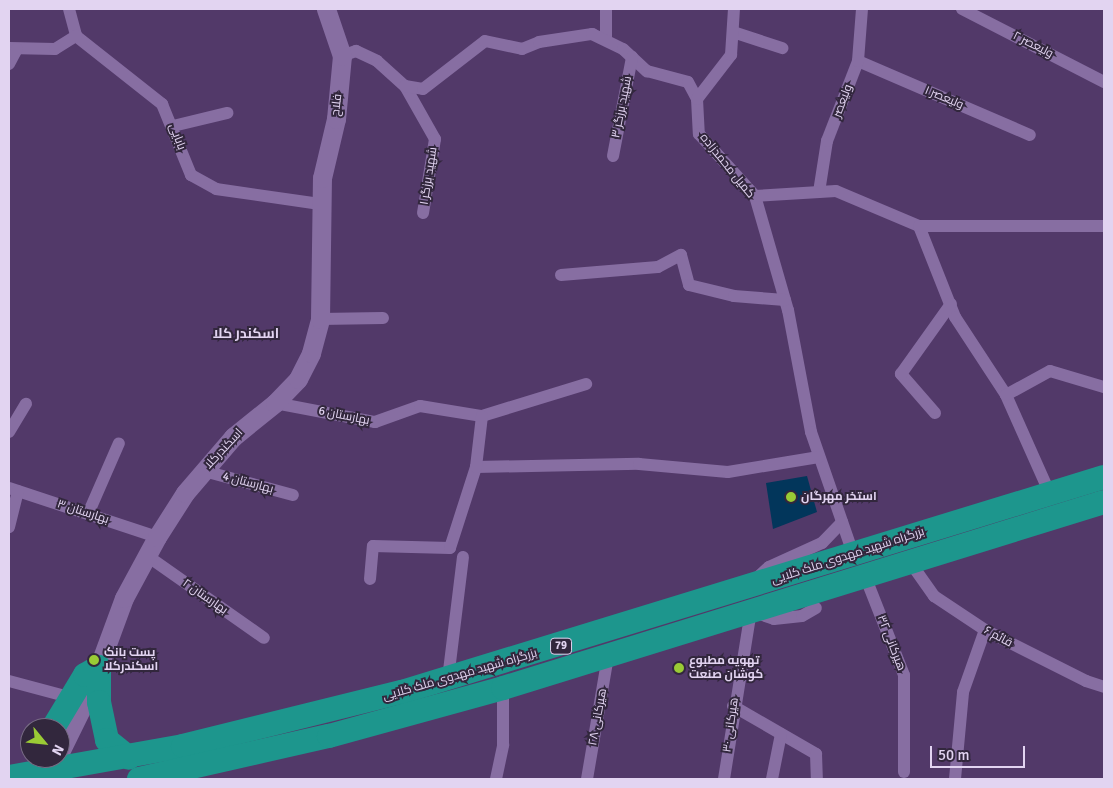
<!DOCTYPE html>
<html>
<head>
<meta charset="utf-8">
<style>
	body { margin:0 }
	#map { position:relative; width:1113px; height:788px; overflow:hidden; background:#523969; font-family:Signika,Cairo,sans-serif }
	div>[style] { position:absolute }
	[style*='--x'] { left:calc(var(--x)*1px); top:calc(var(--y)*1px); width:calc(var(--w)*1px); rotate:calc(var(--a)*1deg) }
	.water>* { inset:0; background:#02365b }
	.street>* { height:12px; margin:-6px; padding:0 6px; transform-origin:6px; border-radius:6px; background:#876ea2 }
	.secondary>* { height:19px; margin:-9.5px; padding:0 9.5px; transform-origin:9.5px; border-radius:9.5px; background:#876ea2 }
	.highway>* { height:24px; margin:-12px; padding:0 12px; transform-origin:12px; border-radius:12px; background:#1d968d }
	.dots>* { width:14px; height:14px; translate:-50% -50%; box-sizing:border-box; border:2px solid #32273d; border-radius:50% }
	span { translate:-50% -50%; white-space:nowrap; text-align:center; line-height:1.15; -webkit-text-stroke:4px #32273d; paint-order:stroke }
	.shield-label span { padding:1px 4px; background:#32273d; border:1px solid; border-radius:4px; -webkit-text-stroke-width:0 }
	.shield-label { font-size:11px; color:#e2d4f1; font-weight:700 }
	.street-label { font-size:12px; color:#e2d4f1 }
	.poi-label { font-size:12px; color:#e2d4f1; font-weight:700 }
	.left { translate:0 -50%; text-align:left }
	.neighbourhood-label { font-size:14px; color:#e2d4f1; font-weight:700 }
	.frame { position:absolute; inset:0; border:10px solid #e2d4f1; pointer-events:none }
	.north { position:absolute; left:20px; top:718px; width:50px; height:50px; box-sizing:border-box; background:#32273d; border:1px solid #786c85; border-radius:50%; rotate:118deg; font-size:14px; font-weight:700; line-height:20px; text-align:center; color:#e2d4f1 }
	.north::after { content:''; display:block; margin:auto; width:18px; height:22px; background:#9acb35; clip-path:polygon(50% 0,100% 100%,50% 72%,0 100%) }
	.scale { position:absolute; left:930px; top:746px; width:95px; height:22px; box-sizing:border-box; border:2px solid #e2d4f1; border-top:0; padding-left:6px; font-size:15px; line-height:18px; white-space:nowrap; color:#e2d4f1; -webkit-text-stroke:4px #32273d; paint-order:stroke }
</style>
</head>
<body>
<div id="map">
	<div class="water">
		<div style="clip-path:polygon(807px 476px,817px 512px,773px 529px,766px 483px)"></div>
	</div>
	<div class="street">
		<div style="--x:69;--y:9;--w:28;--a:75"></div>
		<div style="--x:76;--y:36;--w:110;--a:38.3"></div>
		<div style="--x:162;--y:104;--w:77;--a:67.8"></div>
		<div style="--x:191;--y:175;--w:29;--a:29"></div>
		<div style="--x:216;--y:189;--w:105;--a:8.2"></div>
		<div style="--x:962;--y:9;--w:160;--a:27.2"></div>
		<div style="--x:733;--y:32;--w:52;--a:18.1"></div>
		<div style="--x:606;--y:39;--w:30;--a:-90"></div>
		<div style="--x:9;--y:48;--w:46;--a:1.2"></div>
		<div style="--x:55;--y:49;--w:25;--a:-32"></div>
		<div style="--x:342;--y:56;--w:15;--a:-20"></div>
		<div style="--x:356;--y:51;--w:23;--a:25"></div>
		<div style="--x:377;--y:61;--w:38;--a:42"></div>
		<div style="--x:405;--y:86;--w:61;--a:60.5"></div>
		<div style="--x:435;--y:139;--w:75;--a:99.2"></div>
		<div style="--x:858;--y:61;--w:187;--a:23.3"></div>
		<div style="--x:9;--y:64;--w:17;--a:-62"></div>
		<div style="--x:405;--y:86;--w:18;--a:9"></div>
		<div style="--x:423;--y:89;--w:78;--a:-37.7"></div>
		<div style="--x:485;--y:41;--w:38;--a:12"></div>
		<div style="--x:522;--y:49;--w:18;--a:-22"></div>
		<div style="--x:539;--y:42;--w:54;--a:-8.6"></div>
		<div style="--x:592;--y:34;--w:34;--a:26"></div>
		<div style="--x:623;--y:49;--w:33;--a:43"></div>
		<div style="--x:647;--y:71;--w:42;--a:15"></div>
		<div style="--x:688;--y:82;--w:19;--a:62"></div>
		<div style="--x:697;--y:99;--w:35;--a:87"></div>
		<div style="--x:699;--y:134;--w:84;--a:47.9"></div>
		<div style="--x:755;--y:196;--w:119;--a:73.9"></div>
		<div style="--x:788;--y:310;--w:124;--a:79.3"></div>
		<div style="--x:811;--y:432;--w:128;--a:70.9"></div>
		<div style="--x:697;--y:99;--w:56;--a:-52.3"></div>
		<div style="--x:731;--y:55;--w:46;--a:-86.3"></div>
		<div style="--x:173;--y:126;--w:56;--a:-13.5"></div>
		<div style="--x:613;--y:156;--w:101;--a:-79.1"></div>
		<div style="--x:819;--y:192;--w:52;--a:-81.1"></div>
		<div style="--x:827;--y:141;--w:86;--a:-68.8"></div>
		<div style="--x:858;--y:61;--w:52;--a:-85.6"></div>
		<div style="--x:755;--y:196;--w:81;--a:-3.5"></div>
		<div style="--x:836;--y:191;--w:90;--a:22.9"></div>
		<div style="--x:919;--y:226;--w:98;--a:68.4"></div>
		<div style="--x:955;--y:317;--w:93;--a:56.8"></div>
		<div style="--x:1006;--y:395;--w:108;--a:66"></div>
		<div style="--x:919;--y:226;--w:185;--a:0"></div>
		<div style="--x:561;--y:275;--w:97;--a:-4.7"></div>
		<div style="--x:658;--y:267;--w:26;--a:-28"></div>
		<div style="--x:681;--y:255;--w:31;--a:75"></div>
		<div style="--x:689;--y:285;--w:46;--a:13.7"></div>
		<div style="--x:734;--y:296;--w:51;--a:4.5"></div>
		<div style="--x:320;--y:319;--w:63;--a:-0.9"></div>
		<div style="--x:1006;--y:395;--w:50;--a:-28.6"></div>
		<div style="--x:1050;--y:371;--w:56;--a:16.5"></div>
		<div style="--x:275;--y:403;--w:102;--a:10.8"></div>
		<div style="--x:375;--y:422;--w:48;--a:-19.6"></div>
		<div style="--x:420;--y:406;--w:63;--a:9.2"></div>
		<div style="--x:482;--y:416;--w:109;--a:-17.1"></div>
		<div style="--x:935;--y:413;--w:52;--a:-131.1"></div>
		<div style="--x:901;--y:374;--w:86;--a:-54.5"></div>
		<div style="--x:9;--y:432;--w:33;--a:-59"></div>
		<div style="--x:476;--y:467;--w:163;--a:-1.1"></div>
		<div style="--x:639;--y:464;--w:89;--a:5.1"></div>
		<div style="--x:728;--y:472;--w:92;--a:-9.4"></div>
		<div style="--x:204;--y:471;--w:92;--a:15.1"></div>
		<div style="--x:9;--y:488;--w:156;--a:18.3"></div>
		<div style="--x:88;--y:514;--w:77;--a:-66.4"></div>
		<div style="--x:9;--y:527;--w:37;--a:-76"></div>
		<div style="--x:146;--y:555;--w:144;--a:35.1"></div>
		<div style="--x:910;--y:562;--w:42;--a:54.8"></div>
		<div style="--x:934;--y:596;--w:61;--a:33.7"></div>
		<div style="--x:985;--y:630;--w:113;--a:26.8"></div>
		<div style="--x:1086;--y:681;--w:19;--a:18"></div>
		<div style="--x:865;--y:576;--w:106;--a:68.5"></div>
		<div style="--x:904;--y:675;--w:97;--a:90"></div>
		<div style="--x:757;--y:578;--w:16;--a:-43"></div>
		<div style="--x:769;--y:567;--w:58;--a:-24.4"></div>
		<div style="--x:822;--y:543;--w:29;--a:-46"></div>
		<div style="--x:370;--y:579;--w:33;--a:-85"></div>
		<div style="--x:373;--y:546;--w:77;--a:1.5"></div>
		<div style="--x:450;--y:548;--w:85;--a:-72.2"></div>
		<div style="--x:476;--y:467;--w:51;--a:-83.3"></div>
		<div style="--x:448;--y:679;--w:123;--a:-83"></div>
		<div style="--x:9;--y:681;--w:62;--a:14.9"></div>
		<div style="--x:733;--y:706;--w:96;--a:30"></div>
		<div style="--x:816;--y:754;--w:25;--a:88"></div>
		<div style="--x:496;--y:779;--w:35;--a:-78"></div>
		<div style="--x:503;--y:745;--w:57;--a:-90"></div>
		<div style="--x:587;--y:779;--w:125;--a:-80.3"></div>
		<div style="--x:724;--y:779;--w:170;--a:-80.9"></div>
		<div style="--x:751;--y:611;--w:24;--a:19"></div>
		<div style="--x:774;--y:619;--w:28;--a:-6"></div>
		<div style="--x:802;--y:616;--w:16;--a:-30"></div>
		<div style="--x:772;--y:779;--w:46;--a:-78.7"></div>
		<div style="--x:955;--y:779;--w:87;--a:-84.7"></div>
		<div style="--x:963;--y:692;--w:66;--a:-70.5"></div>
	</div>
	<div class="secondary">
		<div style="--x:60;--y:752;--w:66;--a:-63.8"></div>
		<div style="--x:89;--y:693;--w:101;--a:-69.8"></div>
		<div style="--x:124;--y:598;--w:69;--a:-61.6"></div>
		<div style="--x:157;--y:537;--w:52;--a:-57.5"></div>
		<div style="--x:185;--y:493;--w:74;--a:-49.4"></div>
		<div style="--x:233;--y:437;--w:54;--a:-39"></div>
		<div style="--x:275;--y:403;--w:33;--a:-46"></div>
		<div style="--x:298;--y:379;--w:29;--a:-63"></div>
		<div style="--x:311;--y:353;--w:35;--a:-75"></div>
		<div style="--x:320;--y:319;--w:141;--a:-89.2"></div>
		<div style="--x:322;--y:178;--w:61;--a:-76.7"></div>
		<div style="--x:336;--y:119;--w:63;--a:-84.6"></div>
		<div style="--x:342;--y:56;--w:50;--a:-108.8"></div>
	</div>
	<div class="highway">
		<div style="--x:53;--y:728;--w:62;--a:-58.9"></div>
		<div style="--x:85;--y:675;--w:16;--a:-30"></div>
		<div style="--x:99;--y:667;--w:35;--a:90"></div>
		<div style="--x:99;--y:702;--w:39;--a:78"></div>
		<div style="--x:107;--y:740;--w:28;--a:39"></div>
		<div style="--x:9;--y:777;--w:177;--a:-10.1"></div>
		<div style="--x:183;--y:746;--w:226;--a:-13.9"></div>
		<div style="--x:402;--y:692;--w:734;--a:-17.03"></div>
		<div style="--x:139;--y:779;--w:195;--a:-12.8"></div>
		<div style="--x:329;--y:736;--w:180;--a:-15.4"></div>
		<div style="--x:503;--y:688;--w:629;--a:-17.2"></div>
	</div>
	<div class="dots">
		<div style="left:791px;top:497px;background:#9acb35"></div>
		<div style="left:94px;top:660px;background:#9acb35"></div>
		<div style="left:679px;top:668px;background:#9acb35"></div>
	</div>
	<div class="shield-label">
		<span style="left:561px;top:646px">79</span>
	</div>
	<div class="street-label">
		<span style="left:1033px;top:45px;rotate:27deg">ولیعصر ۲</span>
		<span style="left:944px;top:98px;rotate:23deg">ولیعصر ۱</span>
		<span style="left:843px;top:101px;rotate:-69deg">ولیعصر</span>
		<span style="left:337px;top:105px;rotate:-83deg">فلاح</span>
		<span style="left:622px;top:107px;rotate:-79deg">شهید برزگر ۳</span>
		<span style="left:177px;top:137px;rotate:69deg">بابایی</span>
		<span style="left:727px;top:166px;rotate:51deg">کمیل محمدزاده</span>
		<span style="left:429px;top:176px;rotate:-81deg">شهید برزگر ۱</span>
		<span style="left:344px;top:416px;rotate:11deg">بهارستان 6</span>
		<span style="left:224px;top:449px;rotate:-47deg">اسکندرکلا</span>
		<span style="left:248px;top:483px;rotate:15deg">بهارستان 4</span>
		<span style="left:83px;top:512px;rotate:18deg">بهارستان ۳</span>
		<span style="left:848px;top:556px;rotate:-18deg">بزرگراه شهید مهدوی ملک کلایی</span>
		<span style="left:205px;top:597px;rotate:35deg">بهارستان ۲</span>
		<span style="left:998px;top:637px;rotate:28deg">قائم ۶</span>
		<span style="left:891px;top:643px;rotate:69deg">هیرکانی ۳۲</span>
		<span style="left:460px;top:675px;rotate:-16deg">بزرگراه شهید مهدوی ملک کلایی</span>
		<span style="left:598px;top:717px;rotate:-80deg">هیرکانی ۲۸</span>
		<span style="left:731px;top:725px;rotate:-82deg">هیرکانی ۳۰</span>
	</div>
	<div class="poi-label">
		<span class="left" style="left:801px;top:497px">استخر مهرگان</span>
		<span class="left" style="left:104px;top:660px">پست بانک<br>اسکندرکلا</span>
		<span class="left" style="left:689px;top:668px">تهویه مطبوع<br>کوشان صنعت</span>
	</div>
	<div class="neighbourhood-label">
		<span style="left:246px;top:334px">اسکندر کلا</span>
	</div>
	<div class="frame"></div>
	<div class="north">N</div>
	<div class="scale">50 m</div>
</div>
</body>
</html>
